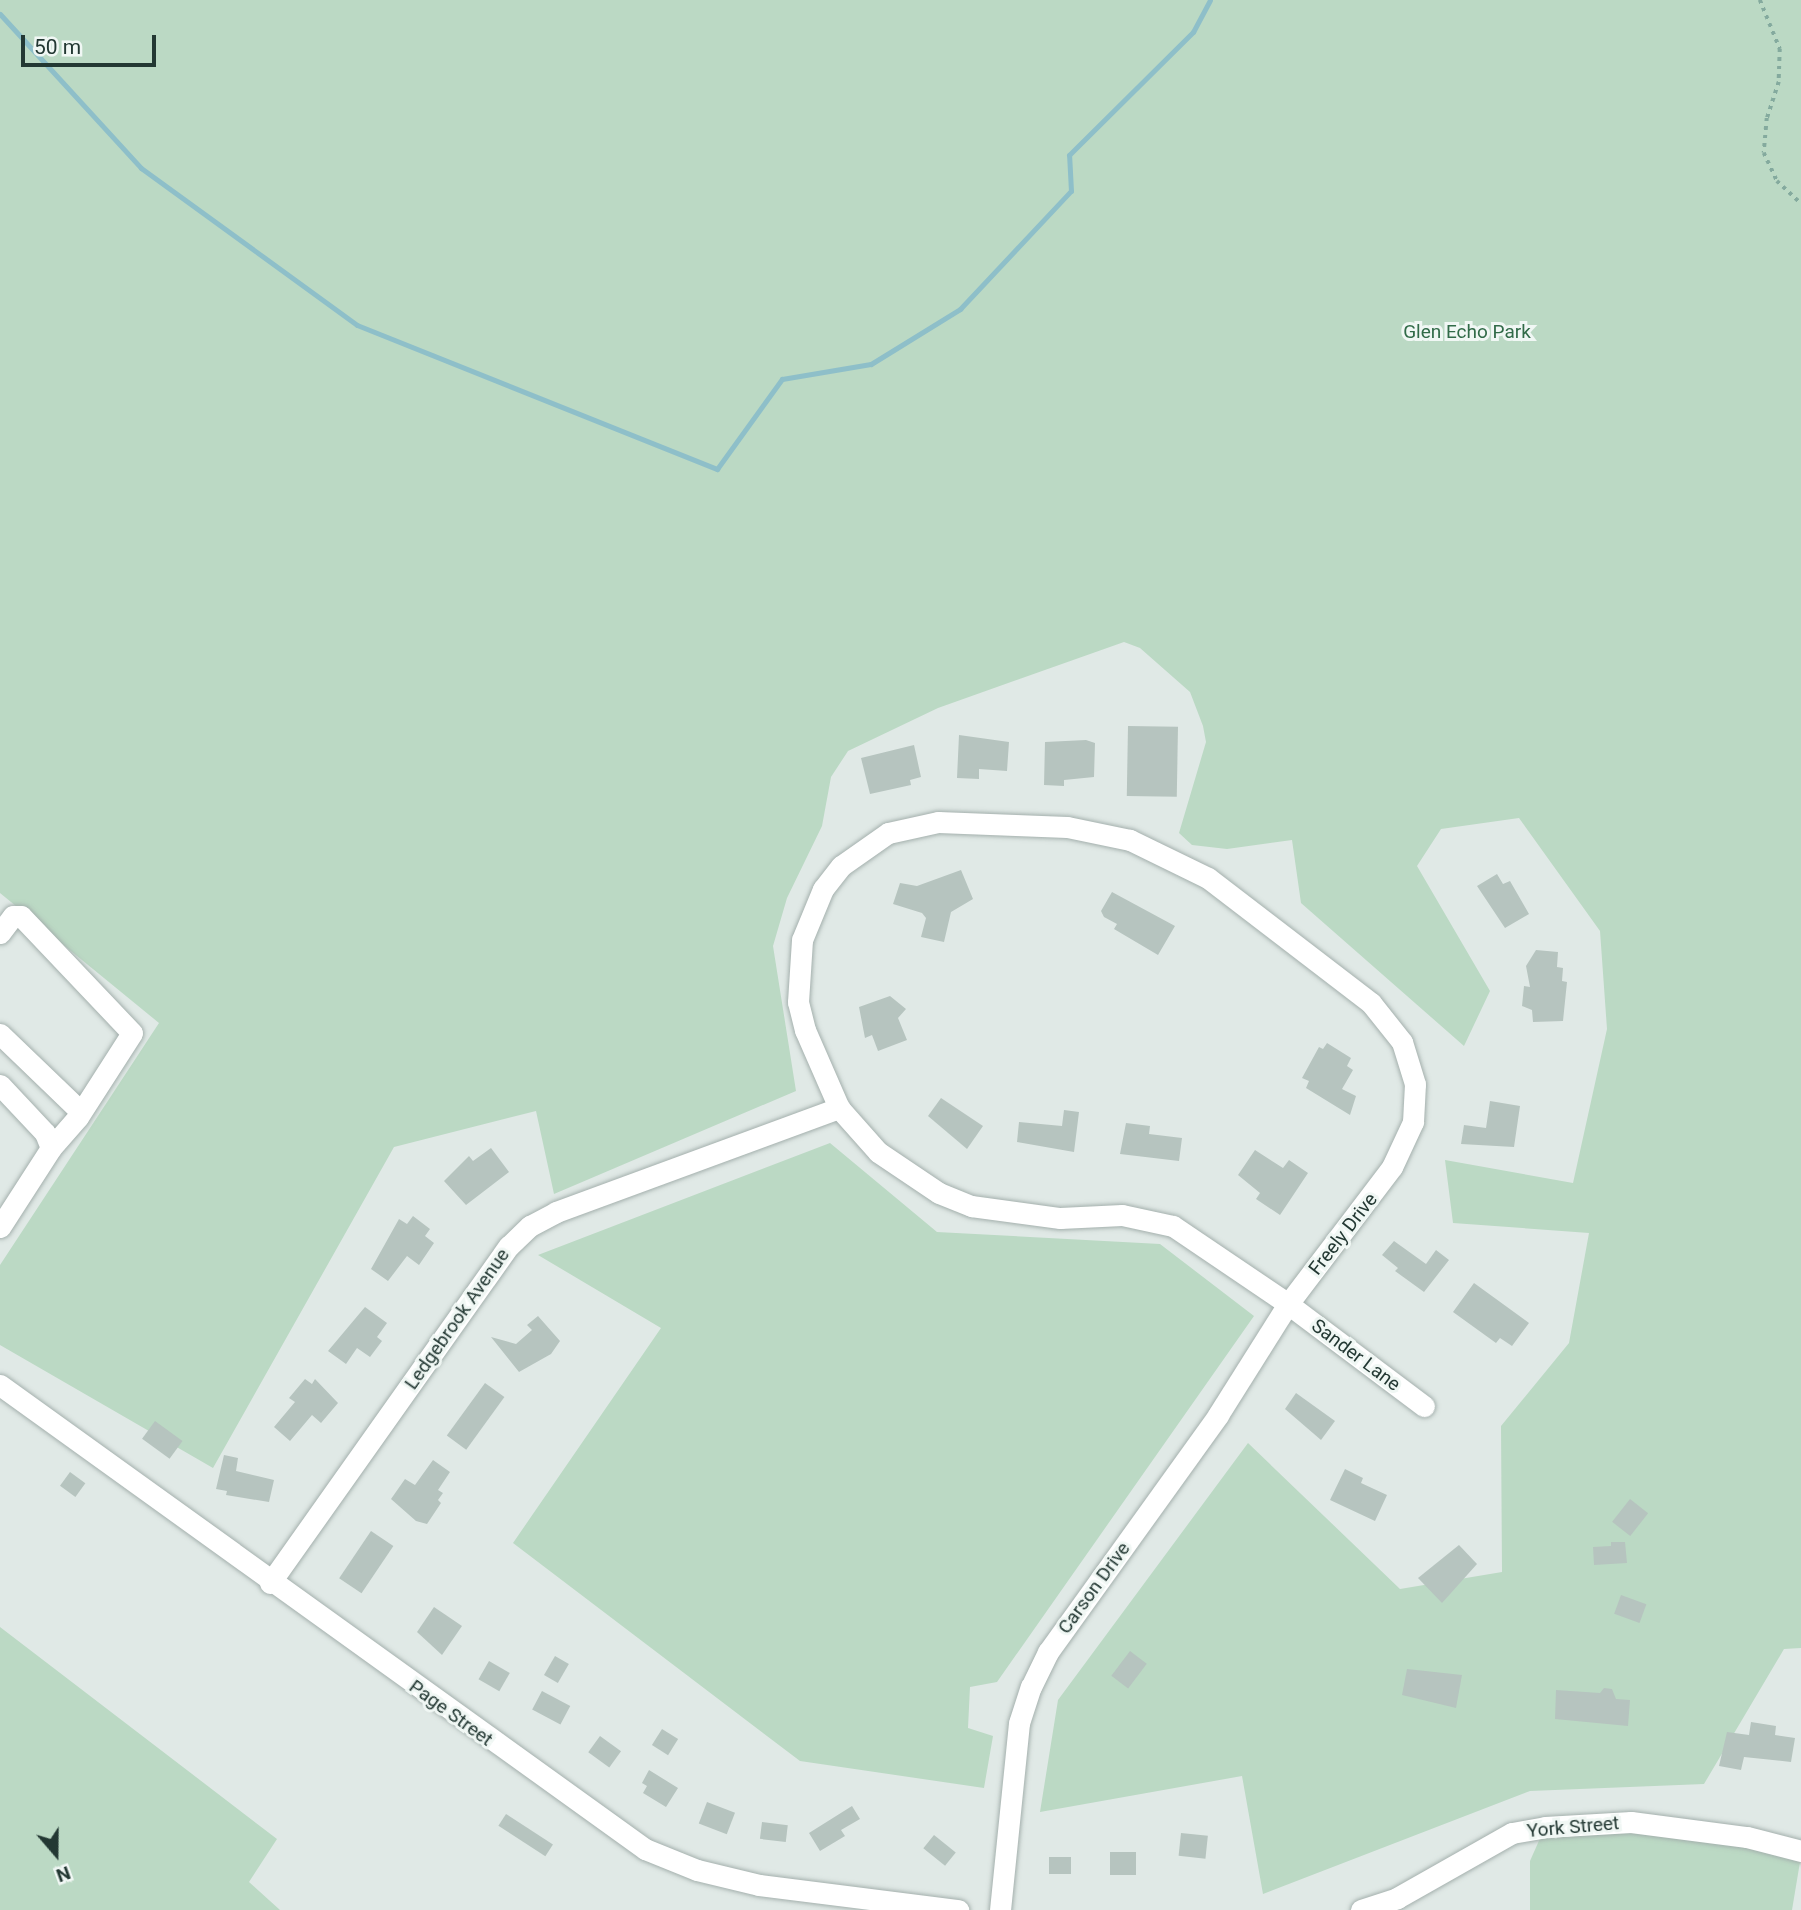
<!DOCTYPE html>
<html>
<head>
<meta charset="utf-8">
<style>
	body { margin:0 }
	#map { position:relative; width:1801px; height:1910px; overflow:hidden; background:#e0e9e6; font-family:Roboto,sans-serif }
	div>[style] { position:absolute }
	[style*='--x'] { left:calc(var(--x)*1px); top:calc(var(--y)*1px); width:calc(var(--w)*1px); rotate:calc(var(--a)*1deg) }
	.green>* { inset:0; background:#bbd9c4 }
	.stream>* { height:5px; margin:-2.5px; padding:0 2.5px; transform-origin:2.5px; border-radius:2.5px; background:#8ebfc9 }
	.building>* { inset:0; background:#b6c4bf; transform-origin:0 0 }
	.path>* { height:3.5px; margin-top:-1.75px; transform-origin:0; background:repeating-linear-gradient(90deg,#84aa9e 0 3.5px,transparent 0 8.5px) }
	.roads { filter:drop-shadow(0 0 2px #a4b0ad) drop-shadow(0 0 2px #a4b0ad) }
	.minor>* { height:21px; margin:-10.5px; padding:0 10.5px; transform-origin:10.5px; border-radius:10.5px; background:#fff }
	span { translate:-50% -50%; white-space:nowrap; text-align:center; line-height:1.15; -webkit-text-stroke:6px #f0f7f4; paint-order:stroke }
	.park-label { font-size:19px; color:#316b48 }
	.street-label { font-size:19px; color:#233833 }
	.north { position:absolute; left:21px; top:1819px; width:70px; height:70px; -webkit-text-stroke:5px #f0f7f4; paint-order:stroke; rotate:160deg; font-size:19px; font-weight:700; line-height:28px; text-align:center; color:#233833 }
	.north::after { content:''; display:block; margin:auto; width:24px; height:32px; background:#233833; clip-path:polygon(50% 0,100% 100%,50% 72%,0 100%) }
	.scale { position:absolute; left:21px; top:35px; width:135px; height:32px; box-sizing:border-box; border:4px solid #233833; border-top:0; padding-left:9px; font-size:21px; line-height:24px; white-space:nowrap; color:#233833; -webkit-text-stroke:5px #f0f7f4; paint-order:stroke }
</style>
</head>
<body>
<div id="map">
	<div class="green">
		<div style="clip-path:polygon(0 0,1801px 0,1801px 1648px,1784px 1649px,1704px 1784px,1530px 1791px,1263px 1894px,1242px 1776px,1040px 1812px,1058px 1700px,1248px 1443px,1400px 1589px,1502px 1572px,1501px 1426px,1569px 1343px,1589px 1233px,1453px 1223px,1445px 1160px,1573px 1183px,1607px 1029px,1600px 931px,1519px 818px,1441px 829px,1417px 866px,1490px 991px,1464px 1046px,1301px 903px,1292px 840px,1227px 849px,1192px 845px,1179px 833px,1206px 742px,1203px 726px,1190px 692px,1140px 648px,1124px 642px,938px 708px,848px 751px,831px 777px,822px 826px,787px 898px,773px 946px,796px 1091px,554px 1194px,536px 1111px,394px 1147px,213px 1468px,0 1345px,0 1265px,159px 1023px,0 893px)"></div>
		<div style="clip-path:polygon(830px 1143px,937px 1232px,1160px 1244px,1254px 1316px,997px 1682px,970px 1687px,968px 1728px,993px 1736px,984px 1788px,800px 1761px,513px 1543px,661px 1328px,538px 1255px)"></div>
		<div style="clip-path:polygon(0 1627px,277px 1839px,249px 1882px,280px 1910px,0 1910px)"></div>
		<div style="clip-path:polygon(1631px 1822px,1801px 1856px,1792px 1910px,1530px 1910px,1530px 1861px,1545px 1827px)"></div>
	</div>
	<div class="stream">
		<div style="--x:0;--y:14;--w:209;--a:47.5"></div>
		<div style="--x:141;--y:168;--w:267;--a:36"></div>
		<div style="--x:357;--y:325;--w:388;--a:21.8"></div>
		<div style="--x:717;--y:469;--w:111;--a:-54.2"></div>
		<div style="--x:782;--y:379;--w:90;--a:-9.6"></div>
		<div style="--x:871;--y:364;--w:105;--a:-31.7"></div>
		<div style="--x:960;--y:309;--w:162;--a:-46.8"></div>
		<div style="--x:1071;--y:191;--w:36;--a:-93"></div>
		<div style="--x:1069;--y:155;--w:175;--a:-44.8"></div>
		<div style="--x:1193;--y:32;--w:36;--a:-62"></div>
	</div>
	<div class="building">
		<div style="left:1128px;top:726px;width:50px;height:70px;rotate:1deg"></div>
		<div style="clip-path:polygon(959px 735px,1009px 742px,1007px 771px,979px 769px,979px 779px,957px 778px)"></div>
		<div style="clip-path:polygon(1086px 740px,1095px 743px,1094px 777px,1064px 780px,1064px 786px,1044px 785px,1045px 742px)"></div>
		<div style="clip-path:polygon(914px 745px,921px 777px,910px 780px,911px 785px,870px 794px,861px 758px)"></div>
		<div style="clip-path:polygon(961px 870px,973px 899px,951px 912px,944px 942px,921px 937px,926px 918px,922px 913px,893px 904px,900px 883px,917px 886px)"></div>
		<div style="clip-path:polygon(1497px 874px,1503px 884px,1510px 881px,1529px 914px,1505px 928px,1477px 886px)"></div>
		<div style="clip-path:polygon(1112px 892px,1175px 926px,1158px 955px,1114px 929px,1117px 924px,1104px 917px,1101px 911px)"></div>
		<div style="clip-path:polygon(1536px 950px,1558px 952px,1557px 967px,1563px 968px,1562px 981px,1567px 982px,1563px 1021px,1533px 1022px,1532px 1010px,1522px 1006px,1524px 986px,1530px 987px,1526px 966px)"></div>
		<div style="clip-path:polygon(890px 996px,906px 1009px,898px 1018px,907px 1040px,878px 1051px,872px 1035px,865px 1038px,859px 1007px)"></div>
		<div style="clip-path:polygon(1327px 1043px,1351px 1058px,1347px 1066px,1353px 1070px,1342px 1089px,1356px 1096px,1350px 1115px,1306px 1088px,1309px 1081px,1302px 1078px,1319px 1047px,1323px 1049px)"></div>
		<div style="clip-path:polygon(941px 1098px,983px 1126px,967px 1149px,928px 1116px)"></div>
		<div style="clip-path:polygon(1490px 1101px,1520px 1106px,1514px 1147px,1461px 1144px,1464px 1125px,1486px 1128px)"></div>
		<div style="clip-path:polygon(1064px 1110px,1079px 1112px,1074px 1152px,1017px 1142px,1019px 1122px,1062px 1126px)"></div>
		<div style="clip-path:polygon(1126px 1123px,1150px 1126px,1149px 1134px,1182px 1138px,1179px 1161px,1120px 1154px)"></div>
		<div style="clip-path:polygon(491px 1148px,509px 1172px,466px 1205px,444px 1181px,469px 1156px,473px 1161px)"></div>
		<div style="clip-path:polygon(1255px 1150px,1283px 1168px,1289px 1160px,1308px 1173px,1280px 1215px,1256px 1199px,1260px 1193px,1238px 1175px)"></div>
		<div style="clip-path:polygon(413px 1216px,430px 1229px,425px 1236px,434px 1243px,419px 1265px,407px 1256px,388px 1281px,371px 1269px,399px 1219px,407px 1224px)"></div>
		<div style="clip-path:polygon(1394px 1241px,1426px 1264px,1436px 1250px,1449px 1260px,1424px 1292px,1395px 1271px,1398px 1268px,1382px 1255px)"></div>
		<div style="clip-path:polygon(1474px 1283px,1529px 1323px,1512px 1346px,1500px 1338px,1496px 1343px,1453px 1312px)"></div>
		<div style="clip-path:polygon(365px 1307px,387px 1323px,377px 1337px,382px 1341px,370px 1357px,357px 1348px,346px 1364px,328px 1351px)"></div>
		<div style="clip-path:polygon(538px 1316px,560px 1341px,551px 1354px,519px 1372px,491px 1337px,516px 1344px,532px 1330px,527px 1325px)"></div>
		<div style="clip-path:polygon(305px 1379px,312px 1384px,315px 1379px,338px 1403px,321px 1423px,312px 1415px,290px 1441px,274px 1427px,295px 1402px,289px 1398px)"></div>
		<div style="left:485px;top:1383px;width:24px;height:65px;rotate:36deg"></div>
		<div style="clip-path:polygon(1296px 1393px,1335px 1421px,1321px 1440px,1285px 1409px)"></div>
		<div style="left:155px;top:1421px;width:34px;height:22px;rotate:36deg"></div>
		<div style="clip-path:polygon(224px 1455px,238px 1458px,236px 1471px,274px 1480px,269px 1502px,226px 1495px,227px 1491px,216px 1489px)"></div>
		<div style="clip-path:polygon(433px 1460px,450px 1472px,438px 1490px,443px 1493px,438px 1500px,441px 1503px,427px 1524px,416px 1521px,391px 1499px,405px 1479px,415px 1485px)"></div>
		<div style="clip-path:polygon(1345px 1469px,1363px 1478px,1361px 1483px,1387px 1495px,1375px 1521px,1330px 1500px)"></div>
		<div style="left:70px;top:1472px;width:19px;height:17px;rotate:36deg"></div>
		<div style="left:1630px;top:1499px;width:23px;height:29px;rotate:38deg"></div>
		<div style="left:371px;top:1531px;width:27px;height:57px;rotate:34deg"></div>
		<div style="clip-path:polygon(1611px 1542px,1625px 1542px,1627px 1563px,1594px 1565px,1593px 1547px,1611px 1546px)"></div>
		<div style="clip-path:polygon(1459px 1545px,1477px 1564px,1442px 1603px,1418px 1578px)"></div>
		<div style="left:1621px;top:1595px;width:27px;height:20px;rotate:20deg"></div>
		<div style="clip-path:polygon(434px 1607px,462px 1626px,442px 1655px,417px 1632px)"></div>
		<div style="left:1130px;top:1651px;width:21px;height:31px;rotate:37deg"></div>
		<div style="left:555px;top:1656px;width:16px;height:22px;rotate:30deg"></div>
		<div style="left:489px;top:1661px;width:24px;height:21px;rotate:30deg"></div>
		<div style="clip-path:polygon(1407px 1669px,1462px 1675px,1456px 1708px,1402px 1695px)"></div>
		<div style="clip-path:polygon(1604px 1688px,1612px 1689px,1616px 1699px,1630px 1700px,1628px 1726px,1555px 1719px,1556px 1690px,1600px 1693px)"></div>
		<div style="left:542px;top:1691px;width:32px;height:21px;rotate:28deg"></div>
		<div style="clip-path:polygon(1751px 1722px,1776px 1726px,1775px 1735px,1795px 1738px,1791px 1762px,1744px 1757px,1741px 1770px,1719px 1766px,1727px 1732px,1749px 1735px)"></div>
		<div style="left:662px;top:1729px;width:19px;height:19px;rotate:32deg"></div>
		<div style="left:600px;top:1736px;width:26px;height:20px;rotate:36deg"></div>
		<div style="clip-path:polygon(649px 1770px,678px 1788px,666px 1807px,643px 1793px,647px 1786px,642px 1783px)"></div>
		<div style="left:707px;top:1802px;width:30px;height:23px;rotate:21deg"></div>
		<div style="clip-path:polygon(852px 1806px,860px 1819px,841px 1830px,845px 1836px,820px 1851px,809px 1833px)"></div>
		<div style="left:506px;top:1814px;width:56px;height:14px;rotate:33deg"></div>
		<div style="left:762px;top:1822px;width:26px;height:17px;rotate:7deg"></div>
		<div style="left:1181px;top:1833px;width:27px;height:23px;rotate:6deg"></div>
		<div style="left:934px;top:1835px;width:28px;height:17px;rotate:39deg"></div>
		<div style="left:1110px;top:1852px;width:26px;height:23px"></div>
		<div style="left:1049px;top:1857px;width:22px;height:17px"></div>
	</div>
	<div class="path">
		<div style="--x:1760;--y:0;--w:53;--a:67.8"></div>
		<div style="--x:1780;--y:49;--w:33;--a:92"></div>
		<div style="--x:1779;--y:82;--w:38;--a:108"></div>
		<div style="--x:1767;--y:118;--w:35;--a:95"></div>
		<div style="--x:1764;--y:153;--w:31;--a:65"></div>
		<div style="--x:1777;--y:181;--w:33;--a:43"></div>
	</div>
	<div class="roads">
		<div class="minor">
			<div style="--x:0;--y:933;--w:21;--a:-53"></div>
			<div style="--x:13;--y:916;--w:8;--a:0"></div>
			<div style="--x:21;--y:916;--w:161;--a:46.5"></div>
			<div style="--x:132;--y:1033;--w:100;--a:122.7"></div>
			<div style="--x:78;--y:1117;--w:41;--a:131.1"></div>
			<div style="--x:0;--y:1034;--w:112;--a:43.9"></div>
			<div style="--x:0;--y:1085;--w:66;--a:46.8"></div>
			<div style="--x:45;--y:1133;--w:16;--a:68"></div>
			<div style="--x:51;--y:1148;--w:94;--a:122.8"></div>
			<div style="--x:0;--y:1385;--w:795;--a:35.73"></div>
			<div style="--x:645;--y:1849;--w:56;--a:22"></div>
			<div style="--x:697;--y:1870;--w:64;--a:13.6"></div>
			<div style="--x:759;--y:1885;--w:201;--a:7.2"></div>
			<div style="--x:270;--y:1583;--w:413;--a:-54.7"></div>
			<div style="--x:509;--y:1246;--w:29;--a:-44"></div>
			<div style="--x:530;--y:1226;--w:30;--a:-28"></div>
			<div style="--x:556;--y:1212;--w:302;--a:-20.2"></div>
			<div style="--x:1000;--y:1910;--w:188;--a:-84.2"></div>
			<div style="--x:1019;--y:1723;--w:38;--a:-72"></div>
			<div style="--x:1031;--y:1687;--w:39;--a:-64"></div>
			<div style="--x:1048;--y:1652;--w:292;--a:-54.3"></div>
			<div style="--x:1218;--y:1415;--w:131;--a:-57.8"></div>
			<div style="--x:1288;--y:1304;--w:172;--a:-52.8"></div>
			<div style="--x:1392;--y:1167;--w:50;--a:-65"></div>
			<div style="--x:1413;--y:1122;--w:38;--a:-87"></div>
			<div style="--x:1415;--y:1084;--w:44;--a:-107.2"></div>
			<div style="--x:1402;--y:1042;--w:50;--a:-128.5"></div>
			<div style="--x:1371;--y:1003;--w:205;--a:-142.5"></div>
			<div style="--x:1208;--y:878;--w:87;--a:-154"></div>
			<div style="--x:1130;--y:840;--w:64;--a:-168.3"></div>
			<div style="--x:1067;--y:827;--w:129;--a:-177.8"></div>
			<div style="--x:938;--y:822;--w:51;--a:167.6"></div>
			<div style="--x:888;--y:833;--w:57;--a:144.9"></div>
			<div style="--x:841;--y:866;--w:29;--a:128"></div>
			<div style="--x:823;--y:889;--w:55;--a:112.4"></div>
			<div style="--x:802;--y:940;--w:62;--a:93.7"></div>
			<div style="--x:798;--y:1002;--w:29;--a:76"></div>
			<div style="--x:805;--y:1030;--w:85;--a:66.4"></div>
			<div style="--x:839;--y:1108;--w:59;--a:48.4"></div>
			<div style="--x:878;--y:1152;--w:73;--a:33.9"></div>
			<div style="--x:939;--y:1193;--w:35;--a:22"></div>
			<div style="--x:971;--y:1206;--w:90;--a:7.7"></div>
			<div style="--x:1060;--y:1218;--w:62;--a:-2.8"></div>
			<div style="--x:1122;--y:1215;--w:52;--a:12.2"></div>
			<div style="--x:1173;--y:1226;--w:139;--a:34.1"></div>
			<div style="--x:1288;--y:1304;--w:170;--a:36.9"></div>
			<div style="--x:1361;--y:1910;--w:38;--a:-18"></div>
			<div style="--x:1397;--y:1898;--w:132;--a:-29.5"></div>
			<div style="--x:1512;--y:1833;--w:34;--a:-10"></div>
			<div style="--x:1545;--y:1827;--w:86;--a:-3.3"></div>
			<div style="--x:1631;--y:1822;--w:117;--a:7.4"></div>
			<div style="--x:1747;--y:1837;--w:56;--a:14.5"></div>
		</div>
	</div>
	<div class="park-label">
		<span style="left:1467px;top:332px">Glen Echo Park</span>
	</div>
	<div class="street-label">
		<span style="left:1343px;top:1234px;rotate:-52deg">Freely Drive</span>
		<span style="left:457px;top:1319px;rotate:-55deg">Ledgebrook Avenue</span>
		<span style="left:1356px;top:1355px;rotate:37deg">Sander Lane</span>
		<span style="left:1094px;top:1588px;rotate:-54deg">Carson Drive</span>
		<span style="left:451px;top:1713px;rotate:36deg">Page Street</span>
		<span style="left:1573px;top:1827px;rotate:-5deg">York Street</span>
	</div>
	<div class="north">N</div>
	<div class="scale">50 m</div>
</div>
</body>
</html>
